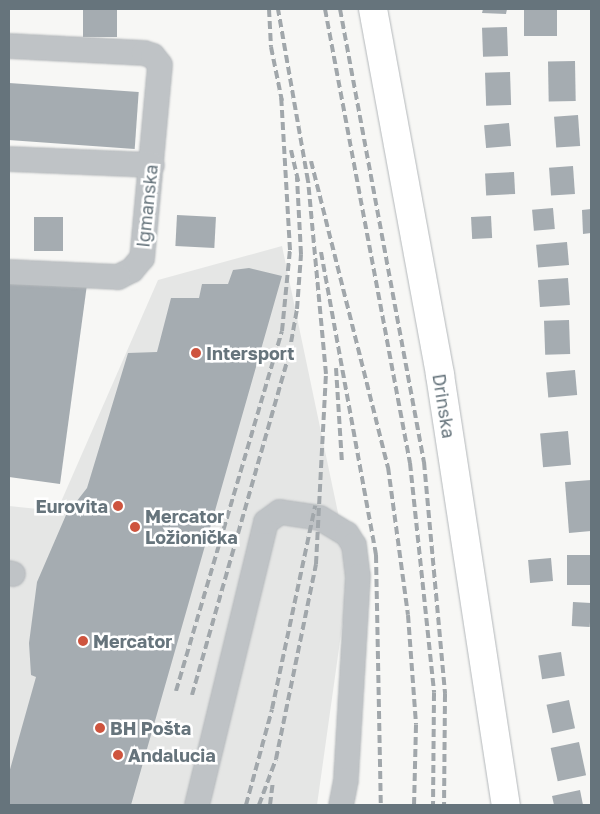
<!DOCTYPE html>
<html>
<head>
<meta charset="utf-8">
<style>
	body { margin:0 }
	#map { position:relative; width:600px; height:814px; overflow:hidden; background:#f7f7f5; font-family:"Golos Text",sans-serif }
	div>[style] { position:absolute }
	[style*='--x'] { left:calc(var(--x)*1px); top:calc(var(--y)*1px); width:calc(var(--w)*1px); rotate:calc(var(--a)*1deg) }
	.built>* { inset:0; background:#e5e6e5 }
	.building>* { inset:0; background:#a5acb1; transform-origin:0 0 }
	.roads { filter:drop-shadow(0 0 1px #b3b7ba) drop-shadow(0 0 1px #b3b7ba) }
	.minor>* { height:24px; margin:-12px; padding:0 12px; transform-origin:12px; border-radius:12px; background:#bfc3c6 }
	.major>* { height:28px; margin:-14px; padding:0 14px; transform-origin:14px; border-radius:14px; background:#fff }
	.rail>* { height:4px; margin-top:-2px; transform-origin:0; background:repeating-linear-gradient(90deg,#a1a7ab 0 8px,transparent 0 12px) }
	.dots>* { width:14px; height:14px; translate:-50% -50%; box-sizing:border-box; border:2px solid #fff; border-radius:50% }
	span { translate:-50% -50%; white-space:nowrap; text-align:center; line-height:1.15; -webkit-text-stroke:5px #fff; paint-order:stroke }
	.street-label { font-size:18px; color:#66747c }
	.poi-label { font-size:18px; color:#66747c; font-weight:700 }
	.left { translate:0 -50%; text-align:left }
	.right { translate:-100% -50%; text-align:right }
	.frame { position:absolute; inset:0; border:10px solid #66747c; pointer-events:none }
</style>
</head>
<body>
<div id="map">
	<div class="built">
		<div style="clip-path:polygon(282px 246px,350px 570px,317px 805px,9px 805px,9px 506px,57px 511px,158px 280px)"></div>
	</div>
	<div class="building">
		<div style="left:83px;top:9px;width:34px;height:28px"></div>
		<div style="clip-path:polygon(483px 9px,507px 9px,506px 14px,482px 13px)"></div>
		<div style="left:524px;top:9px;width:33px;height:27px"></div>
		<div style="left:507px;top:27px;width:29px;height:25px;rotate:88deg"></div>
		<div style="left:575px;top:61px;width:40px;height:27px;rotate:89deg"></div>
		<div style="left:510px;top:72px;width:33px;height:25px;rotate:88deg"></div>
		<div style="left:9px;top:83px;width:130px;height:57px;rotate:4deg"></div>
		<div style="left:578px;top:115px;width:31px;height:24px;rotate:86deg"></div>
		<div style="left:509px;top:123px;width:23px;height:25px;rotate:85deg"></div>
		<div style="left:573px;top:166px;width:28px;height:24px;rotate:86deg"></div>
		<div style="left:514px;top:172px;width:22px;height:29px;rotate:87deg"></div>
		<div style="left:553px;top:208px;width:21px;height:21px;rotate:85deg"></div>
		<div style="clip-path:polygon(591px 209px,591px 233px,583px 234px,582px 210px)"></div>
		<div style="left:177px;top:215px;width:39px;height:31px;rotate:3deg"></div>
		<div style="left:491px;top:216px;width:22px;height:20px;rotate:87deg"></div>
		<div style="left:34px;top:217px;width:29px;height:34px"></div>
		<div style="left:567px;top:242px;width:23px;height:31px;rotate:85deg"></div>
		<div style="clip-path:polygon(249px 268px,282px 276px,131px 805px,9px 805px,9px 773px,36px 677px,31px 675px,29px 643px,37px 582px,66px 515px,87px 488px,128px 353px,157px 352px,171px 298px,199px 298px,202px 284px,228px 284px,233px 270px)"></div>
		<div style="clip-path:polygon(9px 275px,88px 277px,60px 484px,9px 477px)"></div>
		<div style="left:568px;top:278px;width:27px;height:30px;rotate:86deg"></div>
		<div style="left:569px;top:320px;width:34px;height:25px;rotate:88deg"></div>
		<div style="left:575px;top:370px;width:25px;height:29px;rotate:85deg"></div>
		<div style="left:568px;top:431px;width:34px;height:28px;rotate:85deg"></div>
		<div style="clip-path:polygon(591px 480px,591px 531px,569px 533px,565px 482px)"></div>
		<div style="left:567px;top:555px;width:24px;height:30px"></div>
		<div style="left:551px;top:558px;width:23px;height:23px;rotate:85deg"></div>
		<div style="left:573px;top:602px;width:18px;height:24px;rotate:3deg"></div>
		<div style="left:561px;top:652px;width:24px;height:23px;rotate:81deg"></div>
		<div style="left:569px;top:700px;width:29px;height:23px;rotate:78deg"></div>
		<div style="left:579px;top:742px;width:34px;height:29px;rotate:78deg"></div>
		<div style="clip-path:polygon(580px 790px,583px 805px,554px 805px,552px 796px)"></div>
	</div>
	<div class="roads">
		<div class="minor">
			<div style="--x:9;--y:46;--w:135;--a:3"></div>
			<div style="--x:144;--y:53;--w:9;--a:18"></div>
			<div style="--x:153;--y:56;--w:11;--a:52"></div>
			<div style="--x:160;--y:65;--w:194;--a:95.3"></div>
			<div style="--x:142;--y:258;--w:16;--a:130"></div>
			<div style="--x:132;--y:270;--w:16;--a:153"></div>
			<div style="--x:118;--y:277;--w:109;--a:-177.4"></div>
			<div style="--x:9;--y:159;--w:143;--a:2.4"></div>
			<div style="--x:9;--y:573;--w:4;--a:14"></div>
			<div style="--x:197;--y:805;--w:291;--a:-76.3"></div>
			<div style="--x:266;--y:522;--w:17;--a:-36"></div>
			<div style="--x:280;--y:512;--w:40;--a:8.5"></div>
			<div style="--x:320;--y:518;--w:31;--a:31"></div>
			<div style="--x:347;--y:534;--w:13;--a:58"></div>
			<div style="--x:354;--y:545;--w:31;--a:83"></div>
			<div style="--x:358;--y:576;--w:204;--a:93.4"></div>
			<div style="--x:346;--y:780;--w:25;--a:101"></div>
		</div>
		<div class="major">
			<div style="--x:373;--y:9;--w:372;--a:79.6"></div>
			<div style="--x:440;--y:375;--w:435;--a:81.3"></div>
		</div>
	</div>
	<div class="rail">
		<div style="--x:269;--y:9;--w:38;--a:87"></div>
		<div style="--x:271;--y:47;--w:55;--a:78.5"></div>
		<div style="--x:325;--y:9;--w:462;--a:79.4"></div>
		<div style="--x:410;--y:463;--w:231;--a:84"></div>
		<div style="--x:434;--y:693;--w:112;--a:90.5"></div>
		<div style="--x:340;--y:9;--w:461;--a:79.5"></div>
		<div style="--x:424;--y:462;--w:233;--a:84.8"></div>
		<div style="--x:445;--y:694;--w:111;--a:90.5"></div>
		<div style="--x:291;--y:150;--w:35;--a:77"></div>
		<div style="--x:311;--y:161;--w:316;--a:75.9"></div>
		<div style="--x:388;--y:467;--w:149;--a:82.3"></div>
		<div style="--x:408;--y:615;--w:110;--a:85.8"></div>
		<div style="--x:416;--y:725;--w:80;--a:91.4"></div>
		<div style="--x:321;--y:252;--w:308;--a:79.7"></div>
		<div style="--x:376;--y:555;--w:250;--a:88.9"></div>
		<div style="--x:336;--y:368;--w:96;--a:86.4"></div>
		<div style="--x:176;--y:691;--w:375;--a:-73.6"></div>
		<div style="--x:282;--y:331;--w:81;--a:-84.4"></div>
		<div style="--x:290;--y:250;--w:156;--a:-93.3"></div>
		<div style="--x:192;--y:695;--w:355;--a:-74.1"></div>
		<div style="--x:289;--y:354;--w:46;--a:-79.9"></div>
		<div style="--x:297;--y:309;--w:55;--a:-85.8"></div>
		<div style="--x:301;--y:254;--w:77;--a:-93"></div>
		<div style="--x:246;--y:805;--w:99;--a:-74.8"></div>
		<div style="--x:272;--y:709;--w:208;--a:-78"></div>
		<div style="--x:259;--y:805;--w:49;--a:-69.7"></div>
		<div style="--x:276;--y:759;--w:199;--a:-78.4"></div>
		<div style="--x:316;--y:564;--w:190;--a:-87"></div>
		<div style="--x:326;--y:374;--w:194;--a:-95.3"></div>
		<div style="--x:308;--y:181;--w:175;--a:-99.9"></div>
		<div style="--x:270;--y:805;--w:23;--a:-83"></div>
	</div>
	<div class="dots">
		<div style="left:196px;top:353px;background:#ce543e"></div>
		<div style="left:118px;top:506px;background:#ce543e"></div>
		<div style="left:135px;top:527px;background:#ce543e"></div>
		<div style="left:83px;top:641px;background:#ce543e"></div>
		<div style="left:100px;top:728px;background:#ce543e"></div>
		<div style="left:118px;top:755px;background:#ce543e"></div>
	</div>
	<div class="street-label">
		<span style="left:147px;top:206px;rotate:-84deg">Igmanska</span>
		<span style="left:444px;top:406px;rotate:81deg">Drinska</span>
	</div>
	<div class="poi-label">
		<span class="left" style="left:206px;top:353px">Intersport</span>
		<span class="right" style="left:108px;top:506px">Eurovita</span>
		<span class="left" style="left:145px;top:527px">Mercator<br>Ložionička</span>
		<span class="left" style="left:93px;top:641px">Mercator</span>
		<span class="left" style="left:110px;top:728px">BH Pošta</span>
		<span class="left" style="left:128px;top:755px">Andalucia</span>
	</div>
	<div class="frame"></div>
</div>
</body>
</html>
